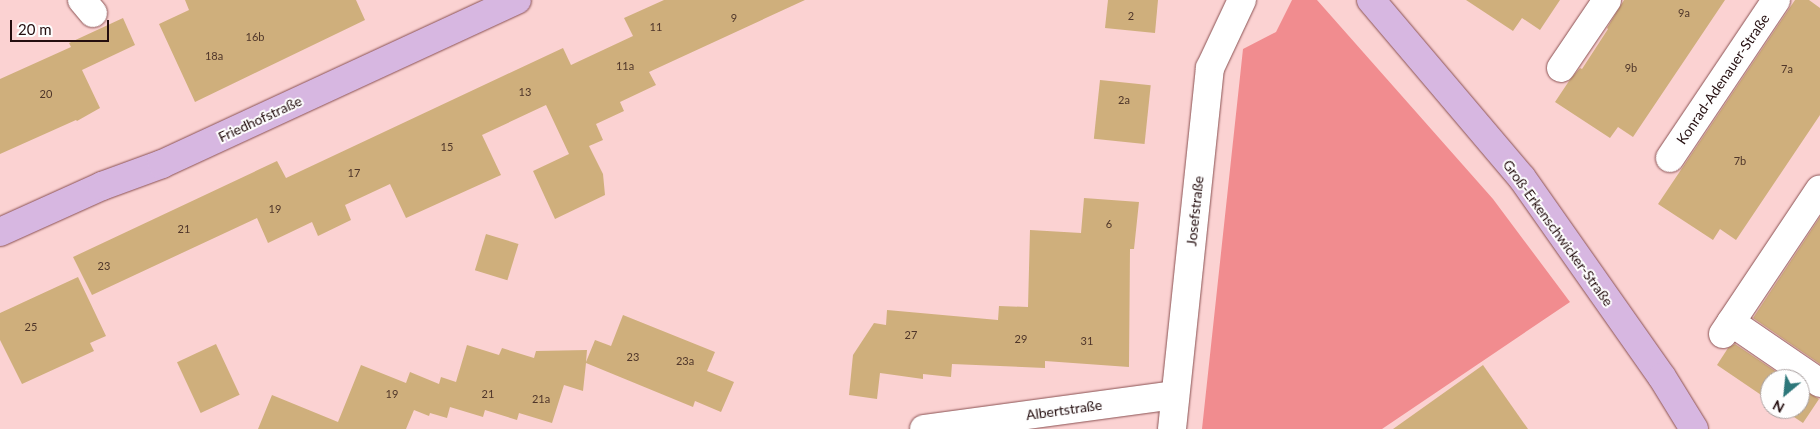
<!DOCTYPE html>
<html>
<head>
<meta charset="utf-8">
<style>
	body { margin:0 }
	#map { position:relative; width:1820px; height:429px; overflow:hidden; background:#fbd2d2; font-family:Lato,sans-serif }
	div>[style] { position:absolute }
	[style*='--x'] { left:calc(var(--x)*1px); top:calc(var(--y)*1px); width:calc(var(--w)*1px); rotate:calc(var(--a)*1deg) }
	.green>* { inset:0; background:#f18c8f }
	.building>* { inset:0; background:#cfaf7c; transform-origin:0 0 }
	.roads { filter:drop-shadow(0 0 1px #8a5152) drop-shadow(0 0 1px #8a5152) }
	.minor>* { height:28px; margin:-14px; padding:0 14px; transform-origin:14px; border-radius:14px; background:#fff }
	.major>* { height:28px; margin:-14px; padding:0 14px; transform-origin:14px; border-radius:14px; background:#d7b7e1 }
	span { translate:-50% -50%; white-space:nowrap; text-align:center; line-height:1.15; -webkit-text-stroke:4px #fefefe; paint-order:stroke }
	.number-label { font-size:11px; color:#4f362a }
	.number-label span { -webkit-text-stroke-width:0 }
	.street-label { font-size:14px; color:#240e0f }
	.north { position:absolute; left:1760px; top:369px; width:50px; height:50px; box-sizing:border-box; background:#fefefe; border:1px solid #a79e9e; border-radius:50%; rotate:208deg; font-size:14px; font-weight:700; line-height:20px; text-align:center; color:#240e0f }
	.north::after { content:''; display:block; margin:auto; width:18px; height:22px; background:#2d777a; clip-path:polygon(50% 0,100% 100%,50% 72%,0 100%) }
	.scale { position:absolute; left:10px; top:20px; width:99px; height:22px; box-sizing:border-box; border:2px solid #240e0f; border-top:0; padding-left:6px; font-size:15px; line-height:18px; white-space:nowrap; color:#240e0f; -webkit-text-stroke:4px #fefefe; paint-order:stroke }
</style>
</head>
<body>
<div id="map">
	<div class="green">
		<div style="clip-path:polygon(1292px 0,1317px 0,1493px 199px,1570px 302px,1382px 429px,1202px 429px,1243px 49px,1276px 32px)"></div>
	</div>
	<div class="building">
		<div style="clip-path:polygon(185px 0,356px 0,365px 20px,195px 102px,159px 24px,189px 10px)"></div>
		<div style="clip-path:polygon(664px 0,805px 0,649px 72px,656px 85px,620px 102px,624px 111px,596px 124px,603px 140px,589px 146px,603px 174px,605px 195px,555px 219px,533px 171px,569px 154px,546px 105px,482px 135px,501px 175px,406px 218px,390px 184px,345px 205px,351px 220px,318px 236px,312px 222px,268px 243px,257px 218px,92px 295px,73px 257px,277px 161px,286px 178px,563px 48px,571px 65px,633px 36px,624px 18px)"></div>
		<div style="clip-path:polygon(1108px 0,1158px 0,1155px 33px,1105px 28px)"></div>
		<div style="clip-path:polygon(1466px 0,1560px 0,1540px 30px,1522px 18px,1513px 31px)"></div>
		<div style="clip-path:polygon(1624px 0,1725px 0,1633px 137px,1618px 127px,1610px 138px,1555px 102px,1569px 81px,1580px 68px,1582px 69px,1608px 29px,1607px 28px)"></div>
		<div style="clip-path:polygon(1795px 0,1809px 0,1820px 8px,1820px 115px,1736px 240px,1720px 229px,1713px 240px,1658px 204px)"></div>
		<div style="clip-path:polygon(123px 18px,135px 45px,82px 70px,100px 108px,77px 121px,76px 120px,0 154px,0 79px,71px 47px,69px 43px)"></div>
		<div style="left:1100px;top:80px;width:51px;height:59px;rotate:6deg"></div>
		<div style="clip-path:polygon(1084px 198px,1139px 202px,1134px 249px,1130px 249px,1129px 367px,1045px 361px,1045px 368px,952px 364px,951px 377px,923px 374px,923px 379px,880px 373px,877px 399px,849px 395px,853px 355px,874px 323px,886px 325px,887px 310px,998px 320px,999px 306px,1028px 307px,1030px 230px,1081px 233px)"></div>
		<div style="clip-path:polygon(1820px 217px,1820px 364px,1753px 318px)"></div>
		<div style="left:486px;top:234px;width:34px;height:38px;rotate:17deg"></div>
		<div style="clip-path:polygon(78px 277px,106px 336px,90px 343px,94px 351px,22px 384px,0 340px,0 313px)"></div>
		<div style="clip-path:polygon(623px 315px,715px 352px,707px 371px,734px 382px,721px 412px,695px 401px,693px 407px,586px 363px,583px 391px,564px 385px,552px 423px,519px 413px,517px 420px,485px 410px,483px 417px,450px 407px,447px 418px,430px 413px,429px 416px,414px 410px,406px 429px,258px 429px,272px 395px,338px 422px,361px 365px,406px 383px,410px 372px,439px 384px,441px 377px,456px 382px,467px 345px,499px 355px,502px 348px,534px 358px,536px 351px,587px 350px,586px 362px,595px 340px,611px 346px)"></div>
		<div style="left:216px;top:344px;width:56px;height:43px;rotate:65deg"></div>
		<div style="clip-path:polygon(1735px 344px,1787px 379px,1770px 379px,1770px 401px,1717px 365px,1728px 348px)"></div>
		<div style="clip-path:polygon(1483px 365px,1528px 429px,1393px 429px)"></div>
		<div style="clip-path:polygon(1800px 388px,1819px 399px,1803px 423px,1782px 409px,1800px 409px)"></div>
	</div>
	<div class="roads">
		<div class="minor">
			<div style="--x:82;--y:0;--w:17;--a:50"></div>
			<div style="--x:1561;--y:68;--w:82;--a:-55.9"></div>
			<div style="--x:1670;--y:158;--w:190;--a:-56.1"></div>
			<div style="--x:1731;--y:322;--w:108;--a:34.4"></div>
			<div style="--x:1723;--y:334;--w:174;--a:-56.2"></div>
			<div style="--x:924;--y:429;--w:253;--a:-7.7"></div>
			<div style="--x:1172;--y:429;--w:363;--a:-84"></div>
			<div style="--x:1210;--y:68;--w:75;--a:-64.8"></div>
		</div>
		<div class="major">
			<div style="--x:1371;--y:0;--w:233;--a:49.7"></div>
			<div style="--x:1522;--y:178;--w:243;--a:54.9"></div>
			<div style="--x:1662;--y:377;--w:61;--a:58.4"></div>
			<div style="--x:0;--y:232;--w:112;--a:-24.3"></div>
			<div style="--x:102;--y:186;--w:64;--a:-20.1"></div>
			<div style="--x:162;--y:164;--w:391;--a:-24.8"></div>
		</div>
	</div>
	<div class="number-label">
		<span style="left:1684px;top:13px">9a</span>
		<span style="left:1131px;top:16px">2</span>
		<span style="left:734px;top:18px">9</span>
		<span style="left:656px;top:27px">11</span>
		<span style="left:255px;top:37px">16b</span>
		<span style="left:214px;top:56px">18a</span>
		<span style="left:625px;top:66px">11a</span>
		<span style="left:1631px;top:68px">9b</span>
		<span style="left:1787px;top:69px">7a</span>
		<span style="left:525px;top:92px">13</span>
		<span style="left:46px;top:94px">20</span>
		<span style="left:1124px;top:100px">2a</span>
		<span style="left:447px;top:147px">15</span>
		<span style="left:1740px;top:161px">7b</span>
		<span style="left:354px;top:173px">17</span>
		<span style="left:275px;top:209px">19</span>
		<span style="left:1109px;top:224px">6</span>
		<span style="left:184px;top:229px">21</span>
		<span style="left:104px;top:266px">23</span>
		<span style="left:31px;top:327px">25</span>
		<span style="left:911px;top:335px">27</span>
		<span style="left:1021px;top:339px">29</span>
		<span style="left:1087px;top:341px">31</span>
		<span style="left:633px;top:357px">23</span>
		<span style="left:685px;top:361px">23a</span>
		<span style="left:392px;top:394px">19</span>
		<span style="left:488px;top:394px">21</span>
		<span style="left:541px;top:399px">21a</span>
	</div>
	<div class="street-label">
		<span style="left:1723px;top:79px;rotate:-56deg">Konrad-Adenauer-Straße</span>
		<span style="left:260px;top:119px;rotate:-25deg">Friedhofstraße</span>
		<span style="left:1195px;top:211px;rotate:-84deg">Josefstraße</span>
		<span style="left:1558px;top:233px;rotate:54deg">Groß-Erkenschwicker-Straße</span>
		<span style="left:1064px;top:410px;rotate:-8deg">Albertstraße</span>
	</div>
	<div class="north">N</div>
	<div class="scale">20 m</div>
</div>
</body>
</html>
